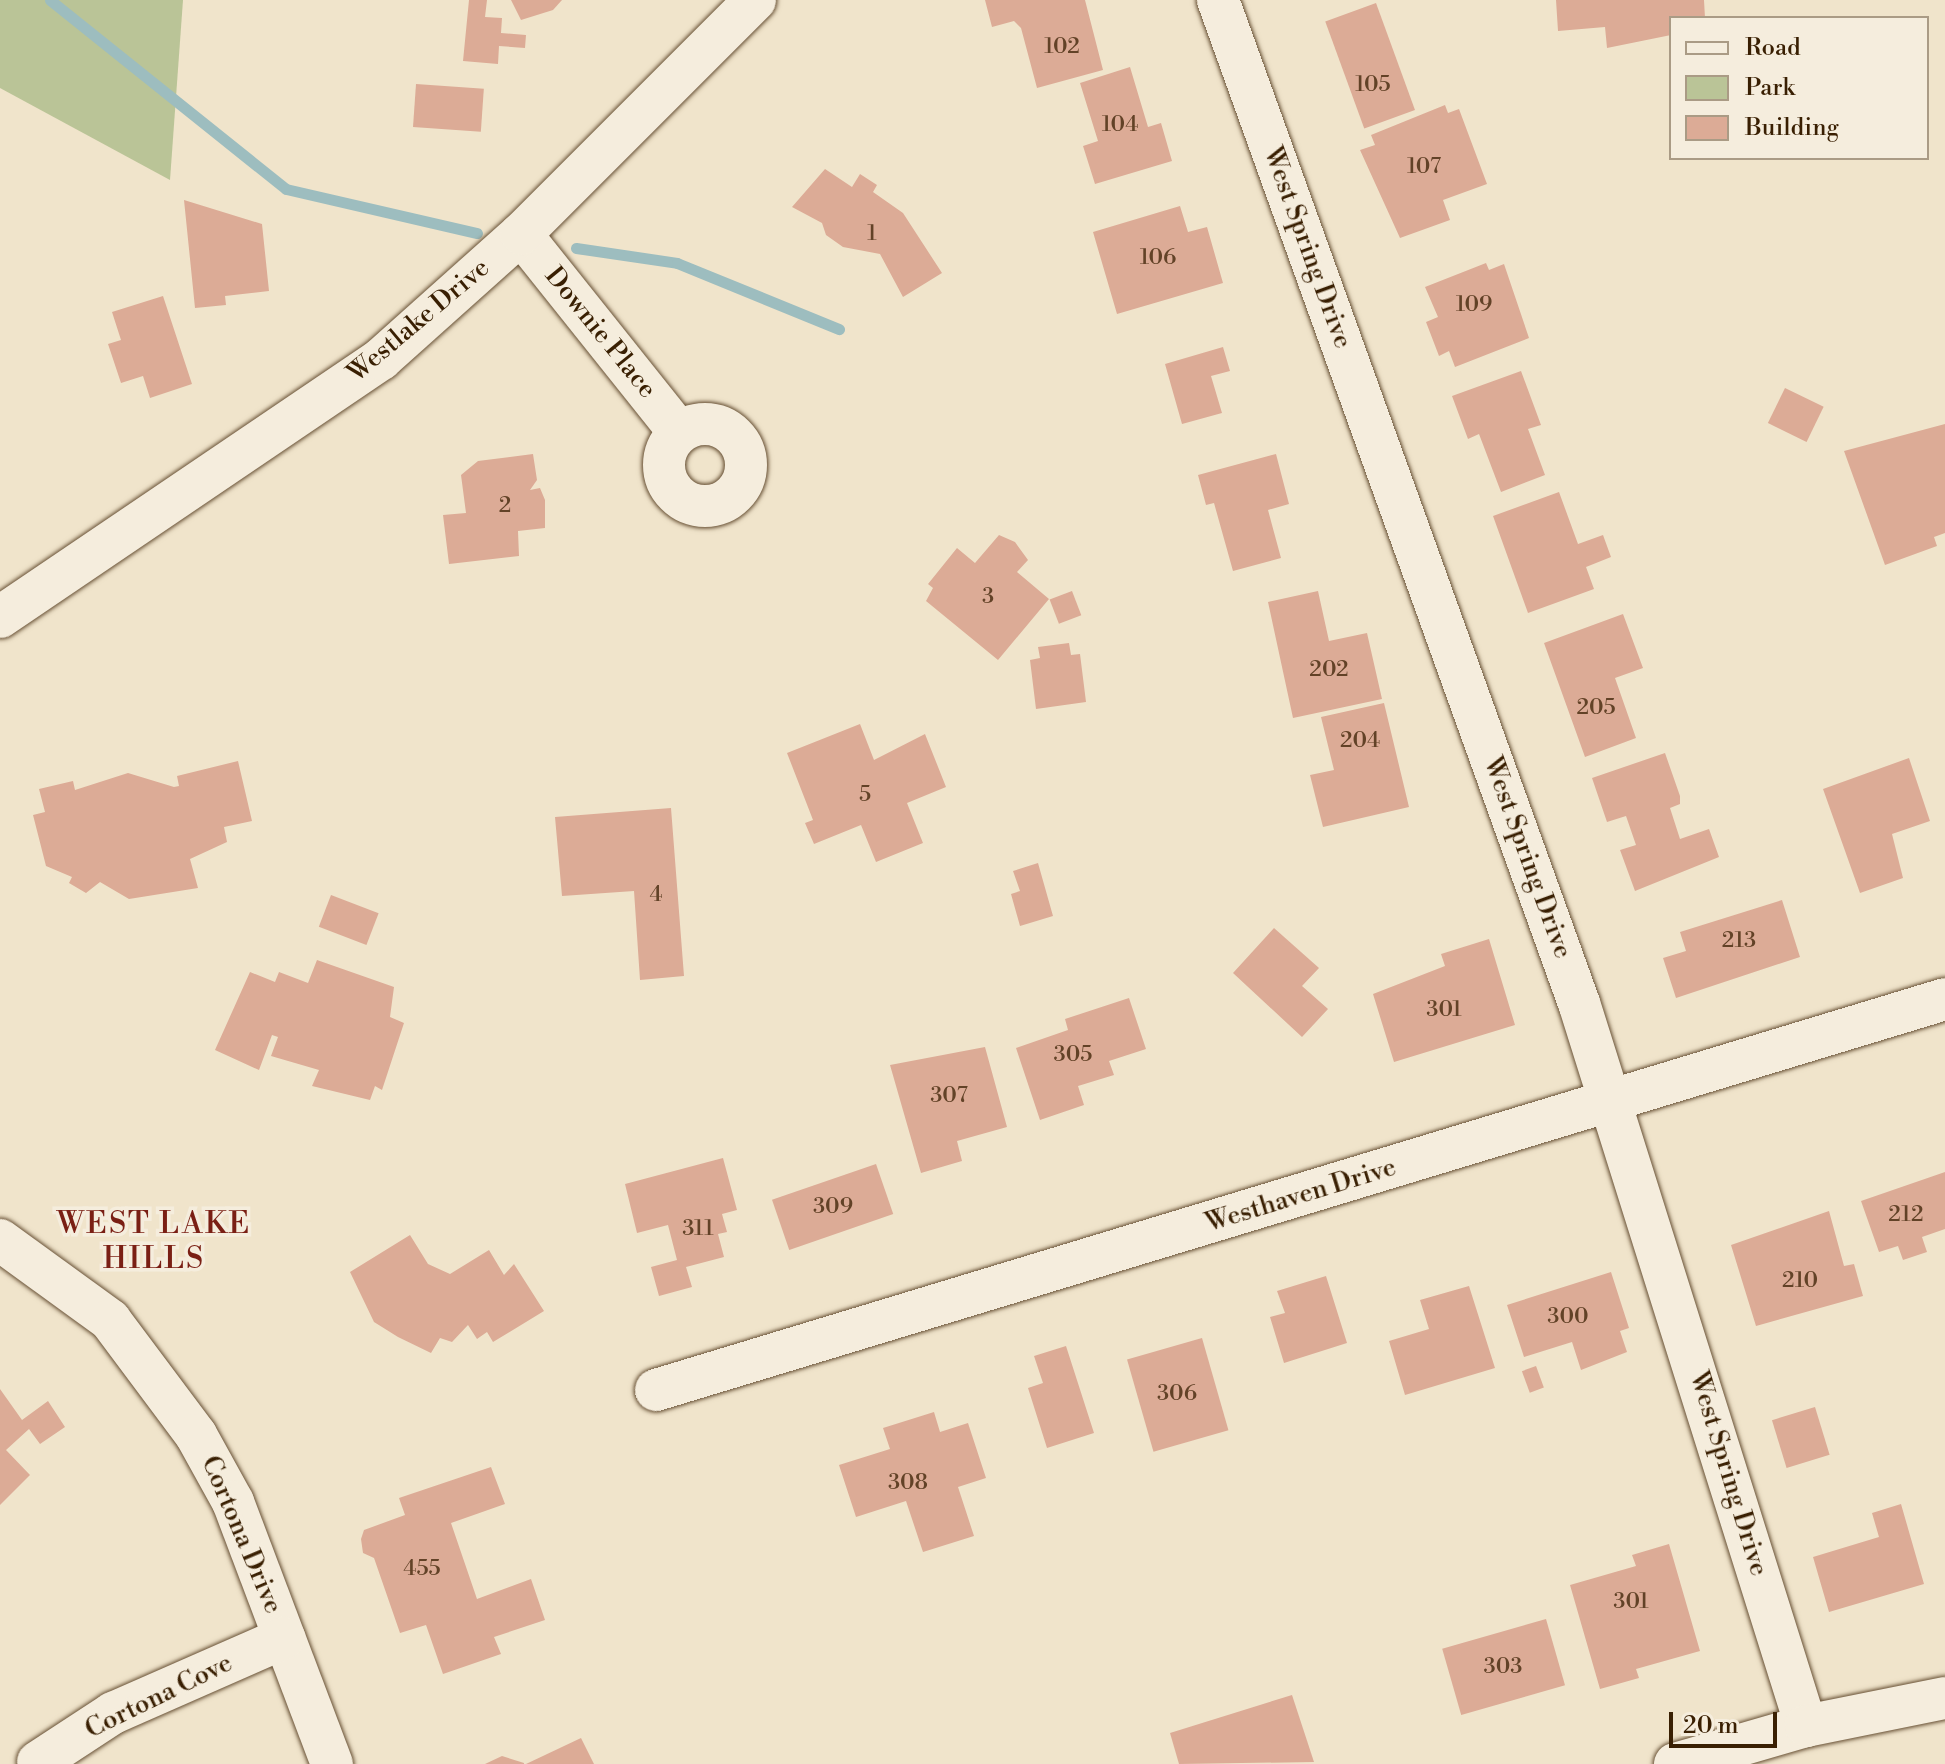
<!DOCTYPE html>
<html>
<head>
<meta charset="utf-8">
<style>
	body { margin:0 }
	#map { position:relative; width:1945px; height:1764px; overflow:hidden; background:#f0e4cb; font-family:"Libre Bodoni",serif }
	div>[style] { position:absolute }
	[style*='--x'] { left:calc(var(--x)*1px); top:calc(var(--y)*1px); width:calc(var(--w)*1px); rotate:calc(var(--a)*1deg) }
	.green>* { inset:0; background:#bac497 }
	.stream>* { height:11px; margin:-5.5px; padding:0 5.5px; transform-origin:5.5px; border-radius:5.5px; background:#9dbdbf }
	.building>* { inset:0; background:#dcab96; transform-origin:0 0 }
	.roads { filter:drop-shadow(0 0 2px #675034) drop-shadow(0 0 2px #675034) }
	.minor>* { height:42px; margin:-21px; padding:0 21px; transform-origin:21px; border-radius:21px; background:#f5eddd }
	.minor>.ring { margin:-21px; padding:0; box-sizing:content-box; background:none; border:42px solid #f5eddd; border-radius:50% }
	span { translate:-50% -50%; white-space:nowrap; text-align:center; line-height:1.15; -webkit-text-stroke:7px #f5eddd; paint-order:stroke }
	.number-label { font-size:22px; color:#624227 }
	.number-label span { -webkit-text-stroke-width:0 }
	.street-label { font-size:26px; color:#391f02 }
	.quarter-label { font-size:30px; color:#7a1f14; letter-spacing:2px }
	.legend { position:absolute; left:1669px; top:16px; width:260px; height:144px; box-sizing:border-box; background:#f5eddd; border:2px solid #aa9b85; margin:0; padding:10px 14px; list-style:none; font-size:24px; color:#391f02 }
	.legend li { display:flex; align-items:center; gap:16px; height:40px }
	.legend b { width:40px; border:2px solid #aa9b85 }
	.scale { position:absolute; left:1669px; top:1712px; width:108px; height:36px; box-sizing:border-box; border:4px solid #391f02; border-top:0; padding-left:10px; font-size:24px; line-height:28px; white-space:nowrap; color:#391f02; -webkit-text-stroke:6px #f5eddd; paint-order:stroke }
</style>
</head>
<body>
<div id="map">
	<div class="green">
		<div style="clip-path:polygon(0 0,183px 0,170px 180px,0 88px)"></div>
	</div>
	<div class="stream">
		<div style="--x:50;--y:0;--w:302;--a:38.7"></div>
		<div style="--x:286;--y:189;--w:196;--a:13"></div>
		<div style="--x:576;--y:248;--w:102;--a:8.4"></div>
		<div style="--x:677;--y:263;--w:175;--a:22.2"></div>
	</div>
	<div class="building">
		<div style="clip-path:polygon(469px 0,487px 0,485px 17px,502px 18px,501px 33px,526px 35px,525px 48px,499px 46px,498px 64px,463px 61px)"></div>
		<div style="clip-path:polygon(511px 0,562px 0,553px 10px,521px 20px)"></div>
		<div style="clip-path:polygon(985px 0,1085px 0,1103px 70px,1037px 88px,1021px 28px,1014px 21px,992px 27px)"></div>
		<div style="clip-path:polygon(1556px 0,1704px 0,1705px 18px,1671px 18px,1671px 35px,1607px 48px,1605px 27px,1558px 31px)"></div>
		<div style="left:1376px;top:3px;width:114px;height:54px;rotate:70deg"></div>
		<div style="clip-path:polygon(1130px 67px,1148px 127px,1161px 123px,1172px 161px,1095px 184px,1083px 146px,1098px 141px,1080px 83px)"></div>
		<div style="left:416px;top:84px;width:68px;height:43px;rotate:4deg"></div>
		<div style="clip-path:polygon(1445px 105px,1448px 113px,1459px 109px,1487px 184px,1443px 200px,1450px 220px,1400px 238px,1360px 150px,1375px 145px,1371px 135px)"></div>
		<div style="clip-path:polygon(825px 169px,852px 187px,860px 174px,877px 185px,873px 192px,903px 213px,942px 273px,903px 297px,880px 254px,843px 247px,826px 235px,822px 223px,792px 207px)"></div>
		<div style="clip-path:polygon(184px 200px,262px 224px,269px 291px,225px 296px,226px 305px,195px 308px)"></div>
		<div style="clip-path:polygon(1180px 206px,1188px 232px,1207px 227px,1223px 283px,1117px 314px,1093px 232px)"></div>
		<div style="clip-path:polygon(1486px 263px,1489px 270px,1504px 264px,1529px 338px,1455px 367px,1449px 351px,1439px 356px,1426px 322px,1438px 317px,1425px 287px)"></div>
		<div style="clip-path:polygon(163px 296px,192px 384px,150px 398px,143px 376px,121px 383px,108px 344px,121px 340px,112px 312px)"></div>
		<div style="clip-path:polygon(1223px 347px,1230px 371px,1211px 376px,1222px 413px,1182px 424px,1165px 364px)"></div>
		<div style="clip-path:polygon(1521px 371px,1541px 425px,1528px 429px,1545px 475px,1501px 492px,1479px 434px,1468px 439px,1452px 396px)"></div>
		<div style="left:1785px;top:388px;width:43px;height:39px;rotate:26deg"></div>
		<div style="clip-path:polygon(1945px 424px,1945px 533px,1934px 537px,1937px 546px,1885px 565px,1844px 451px)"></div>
		<div style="clip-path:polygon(533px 454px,537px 480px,530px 490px,540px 488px,545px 500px,545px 528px,518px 531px,519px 556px,449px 564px,443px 515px,466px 513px,461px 475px,478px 461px)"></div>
		<div style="clip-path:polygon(1276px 454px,1289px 504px,1268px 510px,1281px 558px,1233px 571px,1214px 503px,1206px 505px,1198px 475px)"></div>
		<div style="clip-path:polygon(1559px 492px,1578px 544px,1603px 535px,1611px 557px,1586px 567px,1594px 589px,1528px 613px,1493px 516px)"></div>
		<div style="clip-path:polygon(999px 535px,1015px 542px,1028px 560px,1017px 572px,1049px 599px,998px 660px,926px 601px,933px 588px,928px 584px,957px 548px,975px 563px)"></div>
		<div style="left:1072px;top:591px;width:26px;height:24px;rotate:69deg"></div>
		<div style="clip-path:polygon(1318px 591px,1329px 641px,1367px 633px,1382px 699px,1293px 718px,1268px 602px)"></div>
		<div style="clip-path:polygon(1623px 614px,1643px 668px,1615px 678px,1636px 738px,1585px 757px,1544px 643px)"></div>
		<div style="clip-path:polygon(1069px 643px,1071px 655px,1080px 654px,1086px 702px,1036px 709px,1030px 660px,1040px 658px,1038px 647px)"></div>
		<div style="clip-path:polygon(1384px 703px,1409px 807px,1323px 827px,1310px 775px,1334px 770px,1321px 717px)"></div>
		<div style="clip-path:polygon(860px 724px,874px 760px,925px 734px,946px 787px,907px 803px,923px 843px,876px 862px,861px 825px,814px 844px,805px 823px,813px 820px,787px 753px)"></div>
		<div style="clip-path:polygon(1665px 753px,1680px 796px,1680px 804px,1670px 808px,1680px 839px,1709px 829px,1719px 857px,1635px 891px,1620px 850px,1636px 845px,1626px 816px,1607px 822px,1592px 778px)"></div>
		<div style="clip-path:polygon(1909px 758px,1930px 821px,1892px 834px,1903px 878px,1860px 893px,1823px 789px)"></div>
		<div style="clip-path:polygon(238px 761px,252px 821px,224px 827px,227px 842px,190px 859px,198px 888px,129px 899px,100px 882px,86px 893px,69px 883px,72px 877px,46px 866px,33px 815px,45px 812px,39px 789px,73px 781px,75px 790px,128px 773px,174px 787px,179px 786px,177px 776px)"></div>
		<div style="clip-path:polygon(671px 808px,684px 976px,640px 980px,634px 891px,562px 896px,555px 817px)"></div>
		<div style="clip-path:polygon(1038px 863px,1053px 916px,1020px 926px,1011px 894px,1020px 891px,1013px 871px)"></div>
		<div style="left:331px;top:895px;width:51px;height:34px;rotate:21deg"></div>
		<div style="clip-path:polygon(1782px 900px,1800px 957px,1676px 998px,1663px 958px,1686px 951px,1680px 932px)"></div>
		<div style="clip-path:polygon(1274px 928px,1319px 968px,1302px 986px,1328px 1009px,1302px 1037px,1233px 973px)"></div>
		<div style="clip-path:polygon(1489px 939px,1515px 1025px,1394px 1062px,1373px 994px,1445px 966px,1441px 954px)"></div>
		<div style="clip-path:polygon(317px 960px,394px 987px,390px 1017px,404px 1023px,382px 1090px,375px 1086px,370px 1100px,312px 1086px,319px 1070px,271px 1056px,278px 1037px,272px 1035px,259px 1070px,215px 1050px,250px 972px,275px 982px,279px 972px,308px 983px)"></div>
		<div style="clip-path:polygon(1129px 998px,1146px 1049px,1109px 1061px,1114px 1075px,1078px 1086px,1084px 1105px,1040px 1120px,1016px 1048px,1068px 1030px,1065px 1019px)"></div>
		<div style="clip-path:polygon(985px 1047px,1007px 1127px,957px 1141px,962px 1161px,921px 1173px,890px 1065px)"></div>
		<div style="clip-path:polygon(723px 1158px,737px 1210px,722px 1214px,727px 1232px,718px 1234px,724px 1257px,686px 1267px,692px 1287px,659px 1296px,651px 1267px,677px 1260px,668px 1225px,637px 1233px,625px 1184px)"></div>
		<div style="left:876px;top:1164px;width:53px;height:110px;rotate:71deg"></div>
		<div style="clip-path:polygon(1945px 1172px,1945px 1229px,1922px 1237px,1927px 1252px,1903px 1260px,1898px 1246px,1879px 1252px,1861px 1201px)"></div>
		<div style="clip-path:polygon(1829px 1211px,1844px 1266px,1854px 1264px,1863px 1296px,1756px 1326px,1731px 1245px)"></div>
		<div style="clip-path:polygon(410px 1235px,428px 1264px,450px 1274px,489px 1250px,504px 1275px,514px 1264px,544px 1311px,493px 1342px,487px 1332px,477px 1339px,468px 1325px,452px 1342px,440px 1338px,431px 1353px,398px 1337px,374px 1322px,350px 1272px)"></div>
		<div style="clip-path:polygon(1611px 1272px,1629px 1328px,1620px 1331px,1627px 1352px,1581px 1370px,1572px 1342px,1524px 1357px,1507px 1305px)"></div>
		<div style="clip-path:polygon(1326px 1276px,1347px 1343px,1284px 1363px,1270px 1317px,1285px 1313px,1277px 1291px)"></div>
		<div style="clip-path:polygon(1469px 1286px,1495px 1368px,1405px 1395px,1389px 1341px,1429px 1329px,1420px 1300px)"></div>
		<div style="left:1202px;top:1338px;width:96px;height:78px;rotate:74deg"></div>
		<div style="clip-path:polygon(1066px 1346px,1094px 1433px,1047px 1448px,1028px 1388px,1043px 1383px,1034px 1356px)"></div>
		<div style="left:1536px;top:1366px;width:23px;height:15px;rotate:70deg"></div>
		<div style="clip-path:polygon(0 1389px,22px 1420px,48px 1401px,65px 1427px,40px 1444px,29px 1429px,6px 1450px,30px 1475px,0 1505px)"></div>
		<div style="left:1815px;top:1407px;width:50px;height:45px;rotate:73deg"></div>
		<div style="clip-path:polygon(934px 1412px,940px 1432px,968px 1423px,986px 1478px,958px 1487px,974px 1536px,923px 1552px,906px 1501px,856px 1517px,839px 1465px,890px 1449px,883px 1428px)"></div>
		<div style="clip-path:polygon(491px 1467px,505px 1504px,451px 1523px,477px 1599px,531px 1579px,545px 1620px,494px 1637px,501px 1654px,443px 1674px,426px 1625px,400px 1633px,374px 1558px,363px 1553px,361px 1539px,364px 1530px,405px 1515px,399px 1498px)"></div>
		<div style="clip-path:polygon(1901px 1504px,1924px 1584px,1829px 1612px,1813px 1557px,1879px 1537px,1872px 1513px)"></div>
		<div style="clip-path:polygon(1669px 1544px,1700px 1651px,1636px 1669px,1639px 1678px,1600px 1689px,1570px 1585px,1636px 1566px,1632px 1555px)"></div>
		<div style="left:1546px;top:1619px;width:69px;height:108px;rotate:74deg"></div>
		<div style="clip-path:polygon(1292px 1695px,1314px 1762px,1179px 1764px,1170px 1733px)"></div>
		<div style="clip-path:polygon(581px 1738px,594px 1764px,526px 1764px)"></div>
		<div style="clip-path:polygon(502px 1756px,524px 1763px,524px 1764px,485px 1764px)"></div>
	</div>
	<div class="roads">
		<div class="minor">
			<div style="--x:1218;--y:0;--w:1066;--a:70.21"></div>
			<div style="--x:1579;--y:1003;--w:758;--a:72.57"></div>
			<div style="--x:521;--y:234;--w:253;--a:51.4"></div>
			<div class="ring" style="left:664px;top:424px;width:40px;height:40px"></div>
			<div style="--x:0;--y:617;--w:460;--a:-34.1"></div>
			<div style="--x:381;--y:359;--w:188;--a:-41.8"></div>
			<div style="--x:521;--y:234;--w:331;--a:-45"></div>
			<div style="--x:0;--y:1240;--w:136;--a:36"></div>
			<div style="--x:110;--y:1320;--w:144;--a:53.2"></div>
			<div style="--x:196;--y:1435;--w:77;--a:61.1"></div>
			<div style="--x:233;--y:1502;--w:280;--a:69.3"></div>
			<div style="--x:656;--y:1390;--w:1347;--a:-16.87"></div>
			<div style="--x:38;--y:1762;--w:90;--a:-33.2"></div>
			<div style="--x:113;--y:1713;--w:187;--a:-23.7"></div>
			<div style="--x:1675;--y:1764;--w:136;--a:-16.2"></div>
			<div style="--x:1806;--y:1726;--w:142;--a:-11.4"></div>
		</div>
	</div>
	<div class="number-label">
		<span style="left:1062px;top:47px">102</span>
		<span style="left:1373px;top:85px">105</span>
		<span style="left:1120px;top:125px">104</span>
		<span style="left:1424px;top:167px">107</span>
		<span style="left:872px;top:234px">1</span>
		<span style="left:1158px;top:258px">106</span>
		<span style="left:1474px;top:305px">109</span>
		<span style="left:505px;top:506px">2</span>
		<span style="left:988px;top:597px">3</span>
		<span style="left:1329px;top:670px">202</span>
		<span style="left:1596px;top:708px">205</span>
		<span style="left:1360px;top:741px">204</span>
		<span style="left:865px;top:795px">5</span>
		<span style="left:656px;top:895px">4</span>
		<span style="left:1739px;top:941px">213</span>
		<span style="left:1444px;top:1010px">301</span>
		<span style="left:1073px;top:1055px">305</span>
		<span style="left:949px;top:1096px">307</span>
		<span style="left:833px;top:1207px">309</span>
		<span style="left:1906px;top:1215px">212</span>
		<span style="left:698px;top:1229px">311</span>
		<span style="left:1800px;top:1281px">210</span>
		<span style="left:1568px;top:1317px">300</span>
		<span style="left:1177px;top:1394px">306</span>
		<span style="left:908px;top:1483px">308</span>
		<span style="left:422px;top:1569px">455</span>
		<span style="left:1631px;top:1602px">301</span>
		<span style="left:1503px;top:1667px">303</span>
	</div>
	<div class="street-label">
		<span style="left:1307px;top:248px;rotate:70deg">West Spring Drive</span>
		<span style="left:419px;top:321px;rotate:-40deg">Westlake Drive</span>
		<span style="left:600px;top:333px;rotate:51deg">Downie Place</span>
		<span style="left:1527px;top:858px;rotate:70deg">West Spring Drive</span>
		<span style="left:1301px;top:1196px;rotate:-17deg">Westhaven Drive</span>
		<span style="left:1728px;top:1474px;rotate:73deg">West Spring Drive</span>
		<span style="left:241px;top:1535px;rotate:67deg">Cortona Drive</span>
		<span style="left:159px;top:1697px;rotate:-26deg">Cortona Cove</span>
	</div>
	<div class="quarter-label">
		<span style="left:154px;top:1241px">WEST LAKE<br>HILLS</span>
	</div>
	<ul class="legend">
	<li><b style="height:10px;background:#f5eddd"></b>Road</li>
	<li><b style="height:22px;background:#bac497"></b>Park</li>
	<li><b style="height:22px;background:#dcab96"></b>Building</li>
	</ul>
	<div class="scale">20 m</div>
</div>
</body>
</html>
